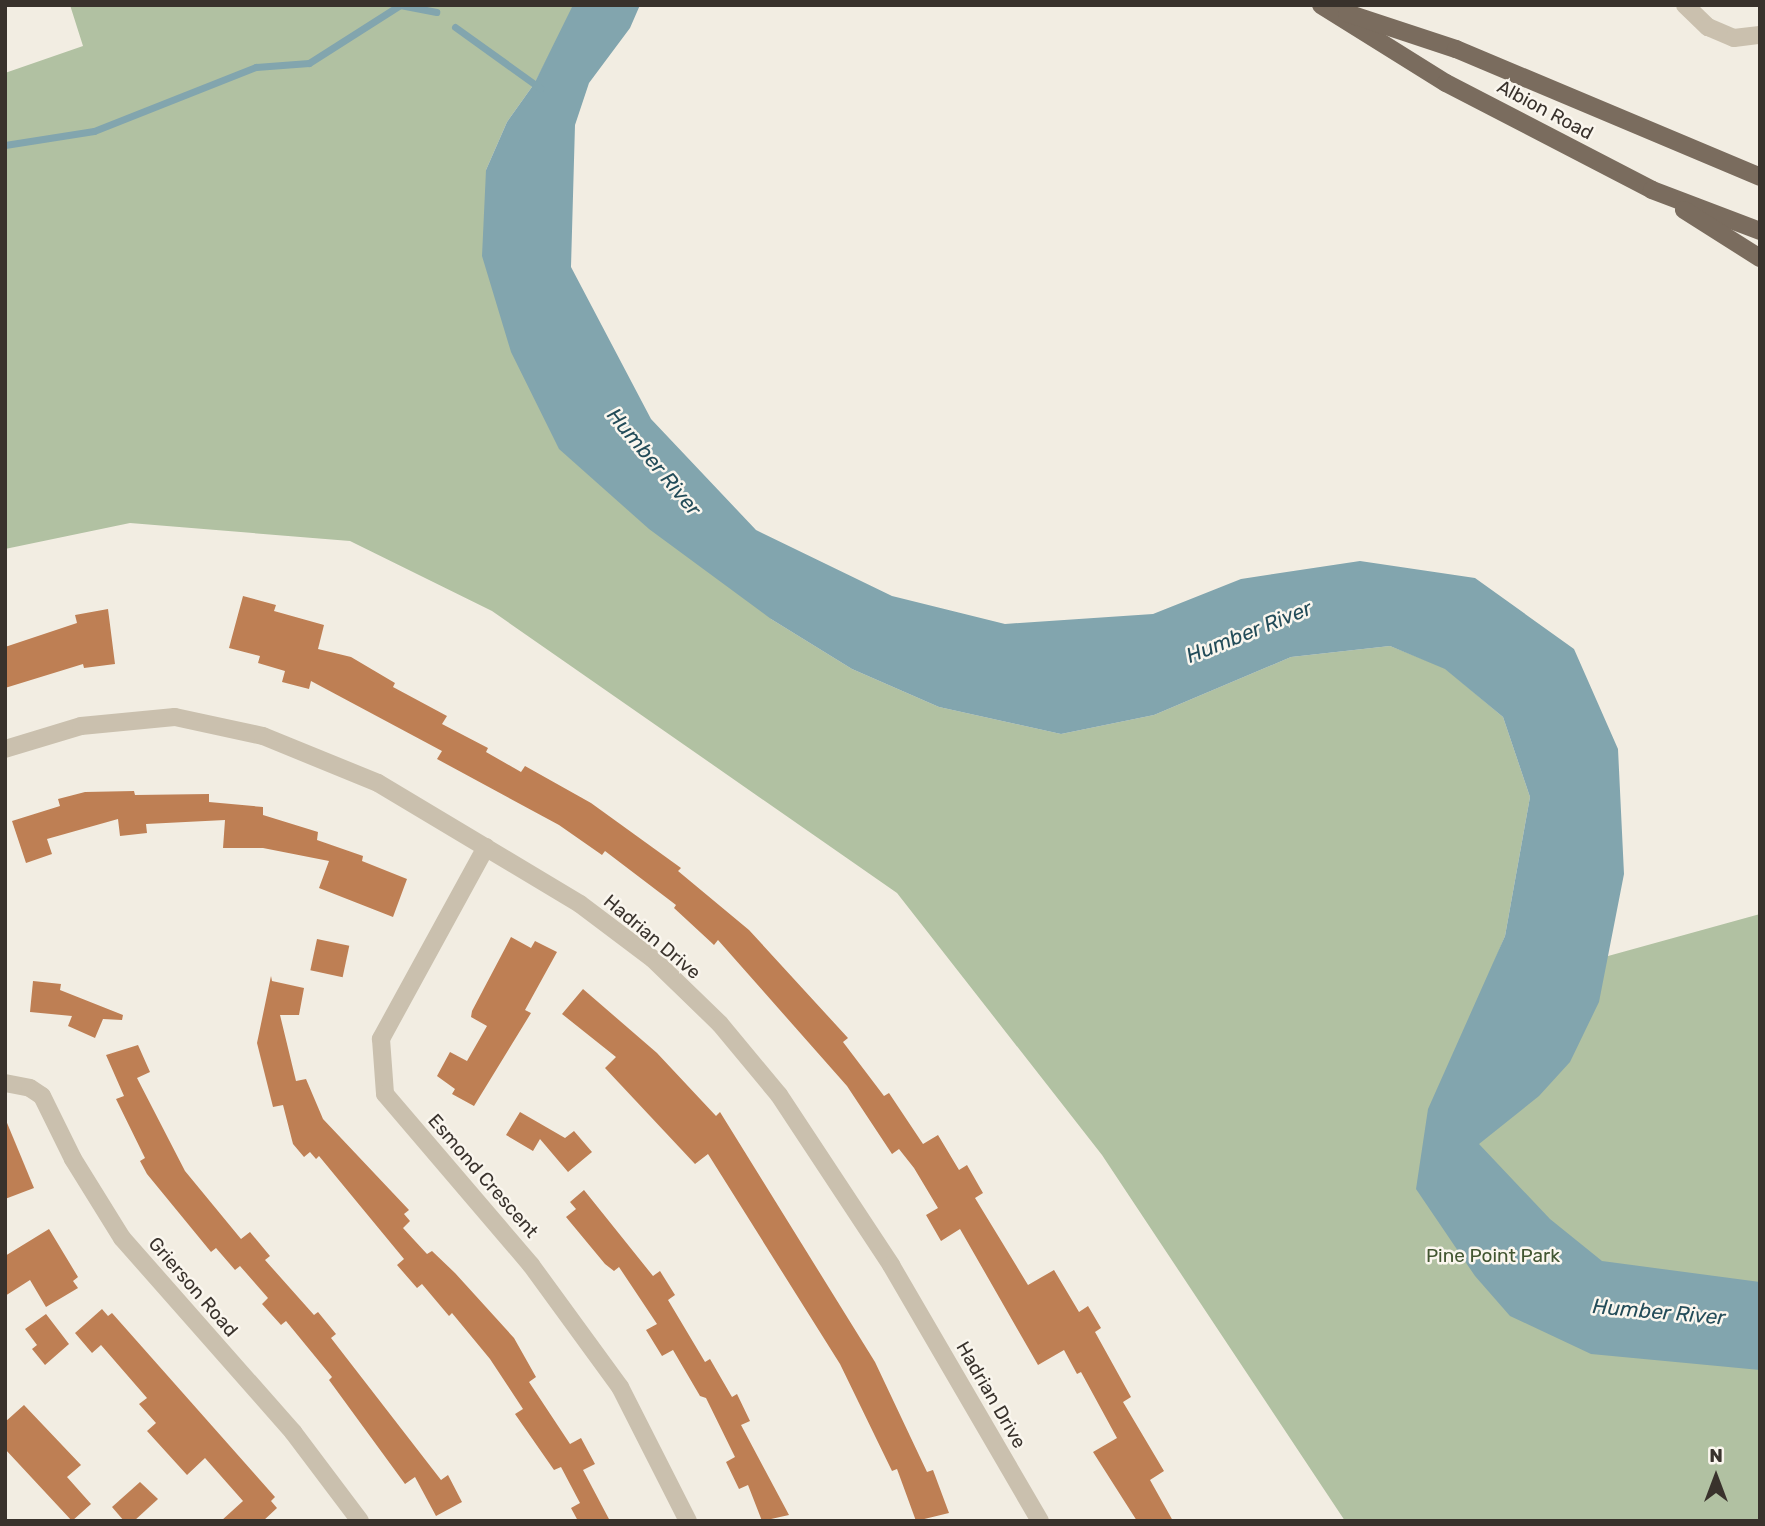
<!DOCTYPE html>
<html>
<head>
<meta charset="utf-8">
<style>
	body { margin:0 }
	#map { position:relative; width:1765px; height:1526px; overflow:hidden; background:#f2ede2; font-family:Rubik,sans-serif }
	div>[style] { position:absolute }
	[style*='--x'] { left:calc(var(--x)*1px); top:calc(var(--y)*1px); width:calc(var(--w)*1px); rotate:calc(var(--a)*1deg) }
	.green>* { inset:0; background:#b1c1a2 }
	.water>* { inset:0; background:#82a5ae }
	.stream>* { height:7px; margin:-3.5px; padding:0 3.5px; transform-origin:3.5px; border-radius:3.5px; background:#82a5ae }
	.building>* { inset:0; background:#be7f54; transform-origin:0 0 }
	.minor>* { height:18px; margin:-9px; padding:0 9px; transform-origin:9px; border-radius:9px; background:#cac0ae }
	.major>* { height:18px; margin:-9px; padding:0 9px; transform-origin:9px; border-radius:9px; background:#7a6c5e }
	span { translate:-50% -50%; white-space:nowrap; text-align:center; line-height:1.15; -webkit-text-stroke:5px #faf6ee; paint-order:stroke }
	.street-label { font-size:19px; color:#39322c }
	.park-label { font-size:19px; color:#425631 }
	.water-label { font-size:21px; color:#234c59; font-style:italic }
	.frame { position:absolute; inset:0; border:7px solid #39322c; pointer-events:none }
	.north { position:absolute; left:1681px; top:1442px; width:70px; height:70px; -webkit-text-stroke:5px #faf6ee; paint-order:stroke; rotate:0deg; font-size:19px; font-weight:700; line-height:28px; text-align:center; color:#39322c }
	.north::after { content:''; display:block; margin:auto; width:24px; height:32px; background:#39322c; clip-path:polygon(50% 0,100% 100%,50% 72%,0 100%) }
</style>
</head>
<body>
<div id="map">
	<div class="green">
		<div style="clip-path:polygon(70px 5px,633px 5px,571px 13px,534px 84px,507px 122px,486px 170px,771px 619px,852px 669px,939px 707px,1061px 734px,1154px 715px,1291px 657px,1390px 646px,1445px 668px,1503px 717px,1530px 797px,1505px 936px,1482px 991px,1760px 914px,1760px 1521px,1345px 1521px,1102px 1155px,897px 893px,492px 611px,350px 541px,130px 523px,5px 549px,5px 73px,83px 46px)"></div>
	</div>
	<div class="water">
		<div style="clip-path:polygon(573px 5px,640px 5px,630px 28px,589px 83px,575px 125px,571px 267px,651px 419px,756px 530px,892px 596px,1005px 624px,1153px 614px,1241px 579px,1360px 561px,1475px 578px,1574px 649px,1618px 749px,1624px 874px,1599px 1002px,1570px 1062px,1539px 1096px,1479px 1144px,1550px 1219px,1602px 1261px,1760px 1282px,1760px 1370px,1591px 1354px,1510px 1316px,1475px 1276px,1416px 1189px,1428px 1109px,1505px 936px,1530px 797px,1503px 717px,1445px 669px,1390px 646px,1291px 657px,1154px 715px,1061px 734px,939px 707px,852px 669px,771px 619px,649px 529px,559px 449px,511px 352px,482px 256px,486px 170px,507px 122px,534px 84px)"></div>
	</div>
	<div class="stream">
		<div style="--x:455;--y:27;--w:105;--a:35.7"></div>
		<div style="--x:5;--y:145;--w:90;--a:-8.9"></div>
		<div style="--x:94;--y:131;--w:174;--a:-21.6"></div>
		<div style="--x:256;--y:67;--w:53;--a:-4.3"></div>
		<div style="--x:309;--y:63;--w:108;--a:-32.5"></div>
		<div style="--x:400;--y:5;--w:37;--a:11"></div>
	</div>
	<div class="building">
		<div style="clip-path:polygon(243px 596px,276px 605px,274px 611px,324px 625px,318px 649px,351px 657px,395px 683px,393px 687px,447px 716px,442px 724px,488px 748px,486px 752px,521px 772px,525px 766px,591px 803px,681px 868px,678px 871px,749px 930px,848px 1038px,843px 1042px,884px 1096px,889px 1093px,923px 1144px,938px 1135px,959px 1170px,967px 1165px,983px 1193px,975px 1198px,1028px 1285px,1054px 1270px,1079px 1312px,1088px 1306px,1101px 1328px,1095px 1332px,1131px 1397px,1123px 1402px,1164px 1471px,1150px 1480px,1173px 1521px,1137px 1521px,1093px 1452px,1117px 1438px,1081px 1372px,1077px 1374px,1064px 1350px,1038px 1365px,960px 1229px,941px 1241px,926px 1215px,938px 1208px,914px 1168px,899px 1149px,892px 1154px,847px 1086px,718px 940px,714px 945px,674px 908px,676px 905px,605px 851px,602px 855px,559px 825px,437px 759px,442px 751px,311px 681px,309px 689px,282px 682px,285px 671px,258px 663px,260px 656px,229px 648px)"></div>
		<div style="clip-path:polygon(108px 609px,115px 664px,84px 668px,83px 664px,5px 688px,5px 647px,77px 623px,75px 615px)"></div>
		<div style="clip-path:polygon(134px 791px,135px 795px,209px 794px,209px 802px,263px 807px,263px 815px,318px 832px,317px 840px,363px 856px,362px 861px,407px 879px,393px 917px,319px 888px,329px 861px,263px 848px,223px 848px,225px 820px,146px 824px,147px 833px,120px 836px,118px 819px,47px 839px,52px 854px,26px 863px,12px 821px,60px 806px,58px 799px,85px 792px)"></div>
		<div style="clip-path:polygon(511px 937px,531px 948px,535px 941px,557px 952px,525px 1010px,531px 1013px,474px 1106px,452px 1094px,455px 1089px,437px 1076px,450px 1052px,467px 1061px,487px 1026px,471px 1017px,472px 1011px)"></div>
		<div style="left:317px;top:939px;width:33px;height:32px;rotate:12deg"></div>
		<div style="clip-path:polygon(271px 976px,272px 981px,304px 988px,299px 1015px,280px 1015px,296px 1081px,306px 1079px,323px 1119px,409px 1210px,404px 1214px,410px 1221px,403px 1228px,427px 1254px,432px 1251px,455px 1273px,514px 1338px,536px 1377px,529px 1382px,570px 1444px,581px 1438px,595px 1464px,583px 1470px,610px 1521px,578px 1521px,571px 1508px,580px 1503px,561px 1467px,554px 1470px,515px 1414px,523px 1409px,490px 1359px,452px 1313px,449px 1316px,422px 1284px,417px 1288px,397px 1265px,404px 1259px,319px 1156px,316px 1159px,310px 1152px,304px 1157px,293px 1144px,283px 1105px,273px 1107px,257px 1043px)"></div>
		<div style="clip-path:polygon(33px 981px,61px 984px,60px 990px,123px 1015px,122px 1020px,103px 1019px,95px 1038px,68px 1026px,72px 1016px,30px 1012px)"></div>
		<div style="clip-path:polygon(583px 989px,657px 1053px,716px 1116px,720px 1112px,875px 1362px,927px 1472px,933px 1470px,949px 1513px,916px 1521px,897px 1469px,892px 1471px,840px 1364px,708px 1154px,695px 1164px,605px 1068px,616px 1057px,562px 1014px)"></div>
		<div style="clip-path:polygon(138px 1045px,150px 1072px,137px 1078px,185px 1171px,241px 1239px,250px 1232px,270px 1256px,265px 1260px,314px 1315px,318px 1312px,336px 1334px,331px 1338px,441px 1480px,448px 1475px,462px 1502px,436px 1516px,415px 1477px,405px 1484px,329px 1380px,332px 1377px,286px 1321px,281px 1325px,262px 1304px,268px 1298px,240px 1266px,235px 1270px,216px 1248px,211px 1252px,147px 1174px,140px 1161px,145px 1158px,116px 1099px,124px 1096px,106px 1055px)"></div>
		<div style="clip-path:polygon(520px 1112px,565px 1138px,574px 1131px,592px 1152px,568px 1172px,540px 1139px,533px 1151px,506px 1135px)"></div>
		<div style="clip-path:polygon(5px 1118px,34px 1188px,5px 1199px)"></div>
		<div style="clip-path:polygon(584px 1190px,653px 1276px,660px 1271px,675px 1295px,668px 1300px,705px 1362px,710px 1359px,732px 1397px,737px 1394px,750px 1421px,741px 1425px,789px 1515px,762px 1521px,748px 1485px,739px 1489px,726px 1462px,735px 1457px,706px 1398px,700px 1396px,673px 1350px,662px 1356px,646px 1330px,657px 1324px,619px 1267px,614px 1271px,605px 1264px,566px 1217px,576px 1209px,570px 1202px)"></div>
		<div style="clip-path:polygon(49px 1229px,78px 1277px,73px 1281px,78px 1288px,46px 1307px,30px 1280px,5px 1296px,5px 1256px)"></div>
		<div style="clip-path:polygon(102px 1309px,108px 1316px,112px 1313px,275px 1497px,271px 1501px,277px 1508px,263px 1521px,221px 1521px,243px 1501px,205px 1458px,187px 1475px,147px 1431px,156px 1423px,139px 1404px,147px 1398px,101px 1345px,92px 1353px,75px 1333px)"></div>
		<div style="clip-path:polygon(46px 1314px,69px 1344px,45px 1365px,32px 1349px,37px 1345px,25px 1329px)"></div>
		<div style="clip-path:polygon(24px 1405px,81px 1465px,67px 1477px,91px 1504px,72px 1521px,5px 1449px,5px 1422px)"></div>
		<div style="clip-path:polygon(140px 1482px,158px 1499px,134px 1521px,124px 1521px,112px 1507px)"></div>
	</div>
	<div class="minor">
		<div style="--x:1685;--y:5;--w:32;--a:44"></div>
		<div style="--x:1708;--y:27;--w:28;--a:23"></div>
		<div style="--x:1734;--y:38;--w:26;--a:-7"></div>
		<div style="--x:5;--y:749;--w:79;--a:-16.8"></div>
		<div style="--x:81;--y:726;--w:94;--a:-5.5"></div>
		<div style="--x:175;--y:717;--w:90;--a:12.2"></div>
		<div style="--x:263;--y:736;--w:124;--a:22.2"></div>
		<div style="--x:378;--y:783;--w:235;--a:30.9"></div>
		<div style="--x:580;--y:904;--w:91;--a:37"></div>
		<div style="--x:653;--y:959;--w:93;--a:44.1"></div>
		<div style="--x:720;--y:1024;--w:92;--a:50.3"></div>
		<div style="--x:779;--y:1095;--w:204;--a:56.6"></div>
		<div style="--x:891;--y:1265;--w:296;--a:59.8"></div>
		<div style="--x:486;--y:847;--w:219;--a:118.7"></div>
		<div style="--x:381;--y:1039;--w:55;--a:85.8"></div>
		<div style="--x:385;--y:1094;--w:225;--a:49.5"></div>
		<div style="--x:531;--y:1265;--w:151;--a:53.9"></div>
		<div style="--x:620;--y:1387;--w:150;--a:63.1"></div>
		<div style="--x:5;--y:1083;--w:25;--a:11"></div>
		<div style="--x:30;--y:1088;--w:14;--a:34"></div>
		<div style="--x:42;--y:1096;--w:70;--a:63.8"></div>
		<div style="--x:73;--y:1159;--w:93;--a:58.2"></div>
		<div style="--x:122;--y:1238;--w:259;--a:48.6"></div>
		<div style="--x:293;--y:1432;--w:111;--a:53"></div>
	</div>
	<div class="major">
		<div style="--x:1321;--y:5;--w:147;--a:32"></div>
		<div style="--x:1446;--y:83;--w:232;--a:27.4"></div>
		<div style="--x:1652;--y:190;--w:116;--a:20.8"></div>
		<div style="--x:1347;--y:13;--w:115;--a:18.3"></div>
		<div style="--x:1456;--y:49;--w:330;--a:22.8"></div>
		<div style="--x:1684;--y:210;--w:90;--a:32.3"></div>
	</div>
	<div class="street-label">
		<span style="left:1545px;top:110px;rotate:28deg">Albion Road</span>
		<span style="left:652px;top:937px;rotate:40deg">Hadrian Drive</span>
		<span style="left:483px;top:1176px;rotate:49deg">Esmond Crescent</span>
		<span style="left:193px;top:1287px;rotate:49deg">Grierson Road</span>
		<span style="left:991px;top:1395px;rotate:60deg">Hadrian Drive</span>
	</div>
	<div class="park-label">
		<span style="left:1493px;top:1256px">Pine Point Park</span>
	</div>
	<div class="water-label">
		<span style="left:654px;top:462px;rotate:50deg">Humber River</span>
		<span style="left:1249px;top:632px;rotate:-22deg">Humber River</span>
		<span style="left:1659px;top:1312px;rotate:5deg">Humber River</span>
	</div>
	<div class="frame"></div>
	<div class="north">N</div>
</div>
</body>
</html>
